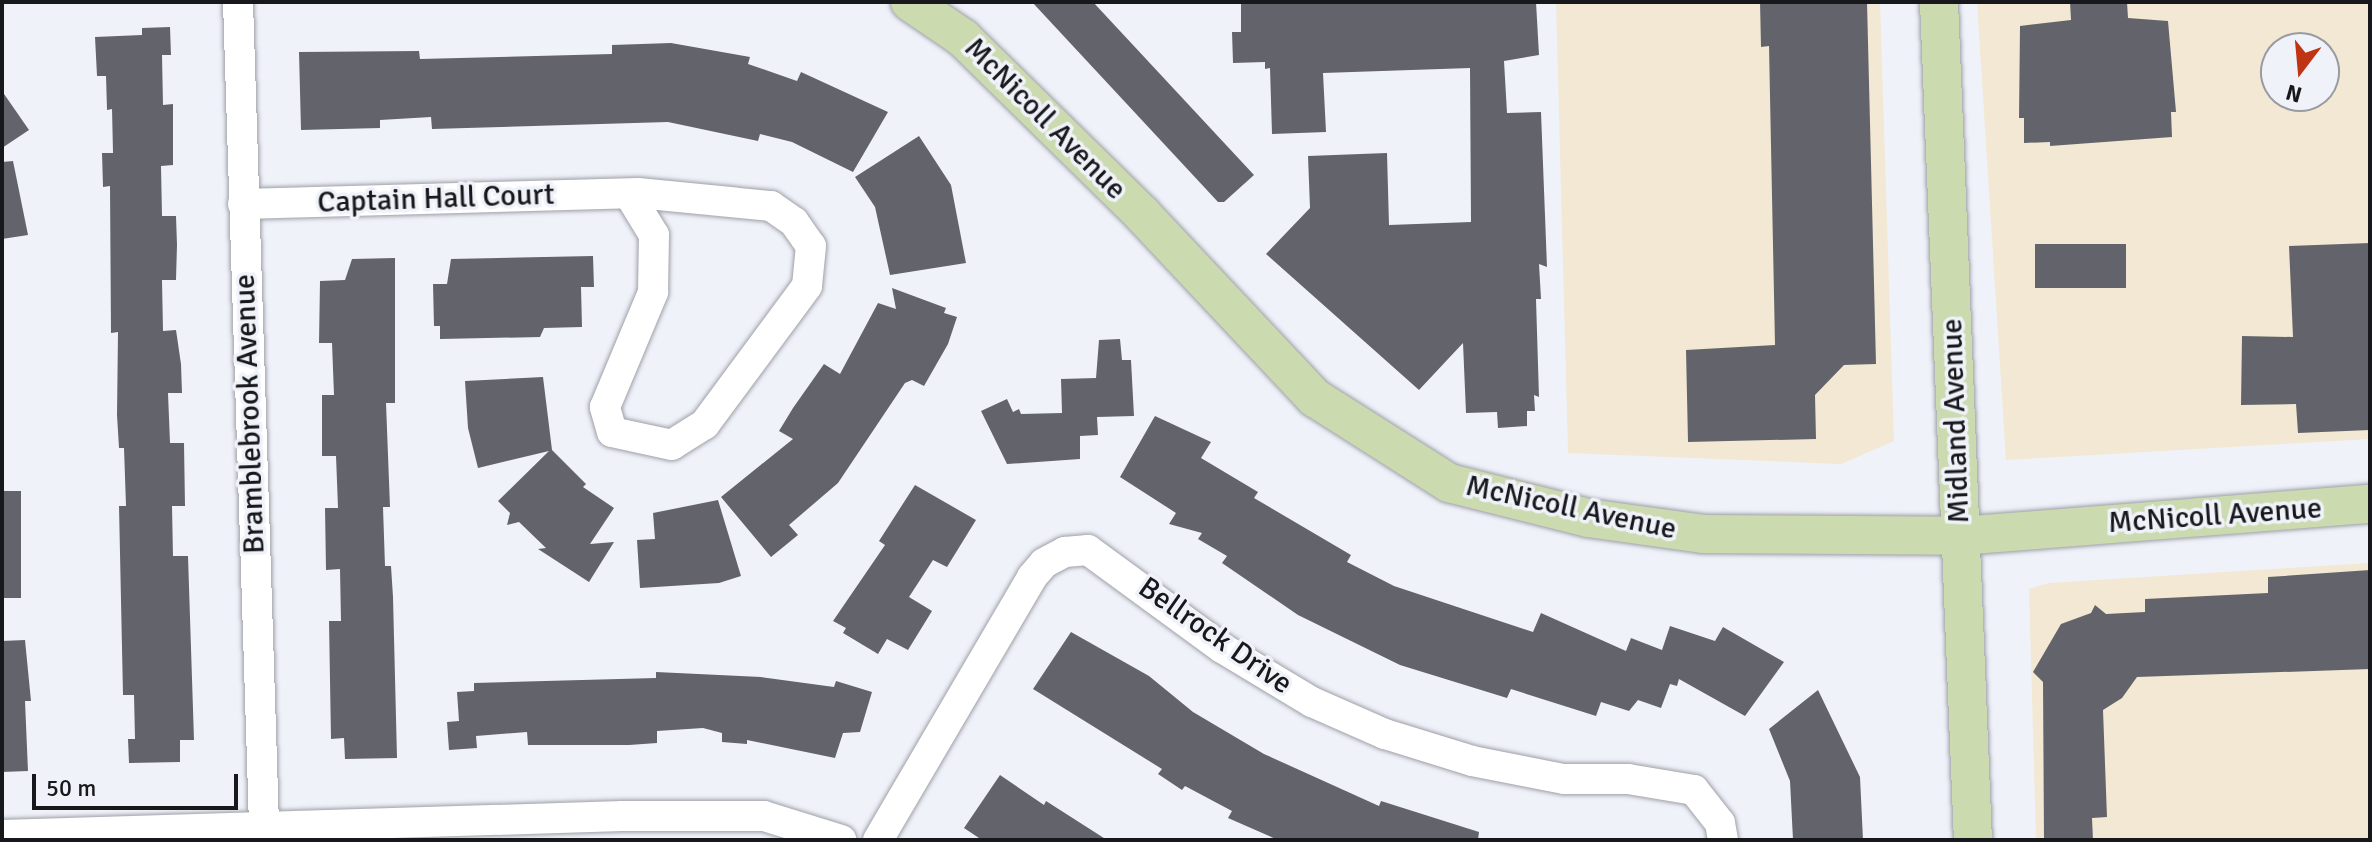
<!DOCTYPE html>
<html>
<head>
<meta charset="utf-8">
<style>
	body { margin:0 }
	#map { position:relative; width:2372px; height:842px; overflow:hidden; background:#f0f2fa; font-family:Signika,sans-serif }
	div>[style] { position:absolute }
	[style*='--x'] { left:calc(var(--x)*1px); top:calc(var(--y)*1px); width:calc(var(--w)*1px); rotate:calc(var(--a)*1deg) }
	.commercial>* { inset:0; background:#f2e8d3 }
	.building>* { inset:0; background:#63646b; transform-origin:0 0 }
	.roads { filter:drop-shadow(0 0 2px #9ea0a7) drop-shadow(0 0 2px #9ea0a7) }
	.minor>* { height:30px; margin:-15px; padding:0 15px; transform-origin:15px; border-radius:15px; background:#fff }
	.major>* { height:38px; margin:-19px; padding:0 19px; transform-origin:19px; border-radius:19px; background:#cbdaaf }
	span { translate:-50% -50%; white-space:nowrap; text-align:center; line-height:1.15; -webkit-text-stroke:7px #f0f2fa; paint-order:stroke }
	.street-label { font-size:30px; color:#17181b }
	.frame { position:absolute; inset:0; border:4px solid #17181b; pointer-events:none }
	.north { position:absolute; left:2260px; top:32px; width:80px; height:80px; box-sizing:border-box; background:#f0f2fa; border:2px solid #999ba1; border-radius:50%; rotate:196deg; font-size:22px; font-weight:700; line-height:32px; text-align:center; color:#17181b }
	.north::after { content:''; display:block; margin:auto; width:28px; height:36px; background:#bf3513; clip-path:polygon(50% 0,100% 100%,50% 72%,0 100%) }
	.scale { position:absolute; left:32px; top:774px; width:206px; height:36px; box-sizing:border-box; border:4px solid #17181b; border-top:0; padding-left:10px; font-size:24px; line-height:28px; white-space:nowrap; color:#17181b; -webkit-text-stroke:6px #f0f2fa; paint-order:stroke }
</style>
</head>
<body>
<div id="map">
	<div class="commercial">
		<div style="clip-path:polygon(1556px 2px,1880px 2px,1894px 441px,1841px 464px,1568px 453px)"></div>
		<div style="clip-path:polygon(evenodd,1977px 2px,2370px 2px,2370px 439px,2006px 460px,1977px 2px,2276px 48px,2324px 48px,2324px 96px,2276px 96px,2276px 48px)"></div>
		<div style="clip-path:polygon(2370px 563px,2370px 840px,2036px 840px,2029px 589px,2049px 583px)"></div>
	</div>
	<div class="building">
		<div style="clip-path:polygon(1032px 2px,1093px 2px,1254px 175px,1224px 202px,1218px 202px)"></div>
		<div style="clip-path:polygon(1241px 2px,1536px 2px,1539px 55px,1504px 61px,1507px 113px,1541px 112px,1547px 267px,1539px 264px,1541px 299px,1536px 299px,1539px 397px,1534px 395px,1535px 411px,1527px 411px,1527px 426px,1498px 428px,1497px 412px,1466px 413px,1463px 343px,1419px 390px,1266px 254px,1310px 208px,1308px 156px,1387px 153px,1389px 225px,1471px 222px,1470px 68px,1323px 73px,1326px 132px,1272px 134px,1270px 68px,1265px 69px,1265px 62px,1233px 63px,1232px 32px,1241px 32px)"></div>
		<div style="clip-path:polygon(1760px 2px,1867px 2px,1876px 364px,1844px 365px,1815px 395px,1816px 439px,1688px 442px,1686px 350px,1775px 345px,1769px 46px,1761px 47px)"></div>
		<div style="clip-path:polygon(2070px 2px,2127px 2px,2128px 18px,2168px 21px,2176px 112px,2171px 112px,2172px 137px,2050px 146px,2050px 142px,2024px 143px,2024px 118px,2019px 118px,2020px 26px,2071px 20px)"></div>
		<div style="clip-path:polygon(170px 27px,171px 55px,162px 55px,163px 105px,173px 104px,173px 165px,161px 166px,162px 216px,176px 216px,177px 245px,176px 280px,162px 280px,163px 331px,176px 330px,181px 364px,182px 393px,168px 393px,170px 443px,184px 443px,185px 506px,172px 506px,173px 556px,188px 556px,194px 740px,180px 740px,180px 762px,129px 763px,128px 739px,135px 739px,134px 695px,123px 695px,119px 506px,126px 506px,124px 448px,119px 448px,117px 415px,118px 332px,111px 333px,110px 186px,103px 187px,102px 153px,113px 153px,112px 109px,107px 110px,106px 76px,97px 76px,95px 37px,142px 35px,142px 28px)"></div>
		<div style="clip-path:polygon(671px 43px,750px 57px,748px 64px,797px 81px,801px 72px,888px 112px,853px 172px,792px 142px,760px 134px,758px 141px,668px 122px,432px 129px,431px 117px,380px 120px,380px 128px,301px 130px,299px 52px,419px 51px,420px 59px,612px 54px,612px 45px)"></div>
		<div style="clip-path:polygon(2px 91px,29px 130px,2px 148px)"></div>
		<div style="clip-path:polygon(919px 136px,951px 185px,966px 263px,890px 275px,875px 207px,855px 177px)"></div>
		<div style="clip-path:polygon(13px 161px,28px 235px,2px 239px,2px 162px)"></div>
		<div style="clip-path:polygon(2370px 243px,2370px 430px,2298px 433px,2296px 404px,2241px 405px,2242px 336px,2293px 337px,2289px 246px)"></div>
		<div style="left:2035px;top:244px;width:91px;height:44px"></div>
		<div style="clip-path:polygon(593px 256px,594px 287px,581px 287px,582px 327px,544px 328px,540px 337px,440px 339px,440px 326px,434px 326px,433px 284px,447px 284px,451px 259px)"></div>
		<div style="clip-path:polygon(395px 258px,395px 403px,386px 403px,390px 507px,383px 507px,385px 566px,391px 566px,393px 597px,397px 758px,345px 759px,344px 738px,331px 739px,329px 621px,341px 621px,340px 569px,326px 570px,325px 508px,338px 508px,336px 456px,322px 456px,322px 395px,334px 395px,332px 343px,319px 343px,320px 281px,345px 280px,352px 259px)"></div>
		<div style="clip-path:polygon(892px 288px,946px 308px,944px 313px,957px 317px,948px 344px,924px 386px,912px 380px,905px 383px,838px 483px,789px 525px,798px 535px,771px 557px,721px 497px,793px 439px,779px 431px,793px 408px,824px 364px,840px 374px,878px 303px,896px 309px)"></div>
		<div style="clip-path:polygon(1120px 339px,1122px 360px,1131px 360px,1134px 416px,1097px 417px,1098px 435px,1080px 436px,1080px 459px,1007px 464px,981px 411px,1007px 399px,1013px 412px,1019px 409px,1021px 414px,1062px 413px,1061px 379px,1096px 378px,1099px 340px)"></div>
		<div style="clip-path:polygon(543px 377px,552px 450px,586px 484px,583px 487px,614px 508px,590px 544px,614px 542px,589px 582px,538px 549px,546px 548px,519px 522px,507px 525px,510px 513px,498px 501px,549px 451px,478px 468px,468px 428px,465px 381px)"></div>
		<div style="clip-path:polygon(1155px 416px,1211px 442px,1201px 458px,1258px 492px,1254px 498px,1351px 555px,1347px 562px,1394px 586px,1533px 632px,1541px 613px,1626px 651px,1631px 638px,1662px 650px,1670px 626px,1715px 641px,1723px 627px,1784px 662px,1745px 716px,1679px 679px,1677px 686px,1670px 684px,1661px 708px,1638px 700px,1629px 711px,1601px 702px,1596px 716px,1511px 689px,1507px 698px,1400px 665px,1298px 615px,1222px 563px,1227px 556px,1198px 539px,1202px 533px,1169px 524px,1176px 513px,1120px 477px)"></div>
		<div style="clip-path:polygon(915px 485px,976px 520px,947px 567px,933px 560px,909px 597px,932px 611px,908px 650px,887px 639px,878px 654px,843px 633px,846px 628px,833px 621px,885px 545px,879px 541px)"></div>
		<div style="left:2px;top:491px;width:19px;height:107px"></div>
		<div style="clip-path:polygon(718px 500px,741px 576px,719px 583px,640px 588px,637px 540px,655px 539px,653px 513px)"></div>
		<div style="clip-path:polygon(2370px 570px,2370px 669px,2137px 677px,2122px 698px,2103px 710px,2107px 817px,2092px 818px,2093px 840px,2044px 840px,2043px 682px,2033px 672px,2061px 624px,2091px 613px,2095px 605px,2106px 614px,2145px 612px,2145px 599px,2268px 593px,2268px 577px)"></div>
		<div style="clip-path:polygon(1071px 632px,1149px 676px,1193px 712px,1264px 754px,1379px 806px,1381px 801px,1479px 832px,1478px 840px,1278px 840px,1228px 818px,1232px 811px,1185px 786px,1182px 790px,1158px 774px,1162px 769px,1033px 689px)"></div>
		<div style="clip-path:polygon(25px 640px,31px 701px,25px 701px,28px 771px,2px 772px,2px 641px)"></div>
		<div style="clip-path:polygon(656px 672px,761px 677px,834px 687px,836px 681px,872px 692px,860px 732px,843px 733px,835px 758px,747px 740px,747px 744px,722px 742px,722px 733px,703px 728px,657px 731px,657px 743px,629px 745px,528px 745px,527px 732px,476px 736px,477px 748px,449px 750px,447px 722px,459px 721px,457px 692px,474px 691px,474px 683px,656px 678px)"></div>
		<div style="clip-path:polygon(1818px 690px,1860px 777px,1863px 840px,1793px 840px,1790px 781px,1769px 729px)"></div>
		<div style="clip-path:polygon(1000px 775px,1044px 805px,1046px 801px,1107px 840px,982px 840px,964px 828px)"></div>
	</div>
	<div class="roads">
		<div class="minor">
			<div style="--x:238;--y:2;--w:824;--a:88.19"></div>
			<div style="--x:243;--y:204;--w:395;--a:-1.6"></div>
			<div style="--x:638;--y:193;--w:134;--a:5.6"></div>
			<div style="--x:771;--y:206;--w:28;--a:35"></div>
			<div style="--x:794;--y:222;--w:29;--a:55"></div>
			<div style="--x:811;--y:246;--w:40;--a:95.7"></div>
			<div style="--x:807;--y:286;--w:172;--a:126.5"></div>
			<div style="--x:705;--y:424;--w:39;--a:148"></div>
			<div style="--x:672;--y:445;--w:61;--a:-167.8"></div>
			<div style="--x:612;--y:432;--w:26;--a:-106"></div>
			<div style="--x:605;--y:407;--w:125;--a:-67.3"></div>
			<div style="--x:653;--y:292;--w:57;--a:-89"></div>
			<div style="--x:654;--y:235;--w:48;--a:-121.4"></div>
			<div style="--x:2;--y:835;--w:621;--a:-1.75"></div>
			<div style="--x:623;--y:816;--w:141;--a:0"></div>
			<div style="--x:764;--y:816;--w:81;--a:17.3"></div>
			<div style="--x:878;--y:840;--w:305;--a:-59.6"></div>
			<div style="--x:1032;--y:577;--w:18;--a:-49"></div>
			<div style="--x:1044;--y:563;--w:24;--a:-28"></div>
			<div style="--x:1065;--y:552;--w:23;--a:-5"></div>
			<div style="--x:1088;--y:550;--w:166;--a:36.2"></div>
			<div style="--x:1222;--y:648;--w:105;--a:31"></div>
			<div style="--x:1312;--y:702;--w:80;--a:23.7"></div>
			<div style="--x:1385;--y:734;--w:91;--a:17.2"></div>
			<div style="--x:1472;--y:761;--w:94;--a:11.1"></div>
			<div style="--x:1564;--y:779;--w:64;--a:0"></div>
			<div style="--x:1628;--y:779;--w:67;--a:9.5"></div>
			<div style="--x:1694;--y:790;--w:42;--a:51.8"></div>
			<div style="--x:1720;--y:823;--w:17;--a:80"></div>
		</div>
		<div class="major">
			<div style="--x:910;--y:2;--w:64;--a:34.2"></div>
			<div style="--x:963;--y:38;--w:251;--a:44.5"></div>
			<div style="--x:1142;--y:214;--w:253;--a:46.8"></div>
			<div style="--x:1315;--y:398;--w:159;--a:32.4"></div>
			<div style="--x:1449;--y:483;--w:143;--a:14.1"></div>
			<div style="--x:1588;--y:518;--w:116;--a:7.9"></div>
			<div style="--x:1703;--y:534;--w:257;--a:0.4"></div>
			<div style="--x:1960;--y:536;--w:411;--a:-4.5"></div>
			<div style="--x:1939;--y:2;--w:839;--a:87.68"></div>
		</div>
	</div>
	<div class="street-label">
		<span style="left:1045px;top:119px;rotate:45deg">McNicoll Avenue</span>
		<span style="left:436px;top:199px;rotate:-2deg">Captain Hall Court</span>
		<span style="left:250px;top:414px;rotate:-92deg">Bramblebrook Avenue</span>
		<span style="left:1956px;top:421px;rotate:-92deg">Midland Avenue</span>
		<span style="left:1571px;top:508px;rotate:12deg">McNicoll Avenue</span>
		<span style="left:2215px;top:516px;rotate:-4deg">McNicoll Avenue</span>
		<span style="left:1215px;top:636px;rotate:35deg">Bellrock Drive</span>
	</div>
	<div class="frame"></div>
	<div class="north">N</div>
	<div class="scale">50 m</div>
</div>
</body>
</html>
